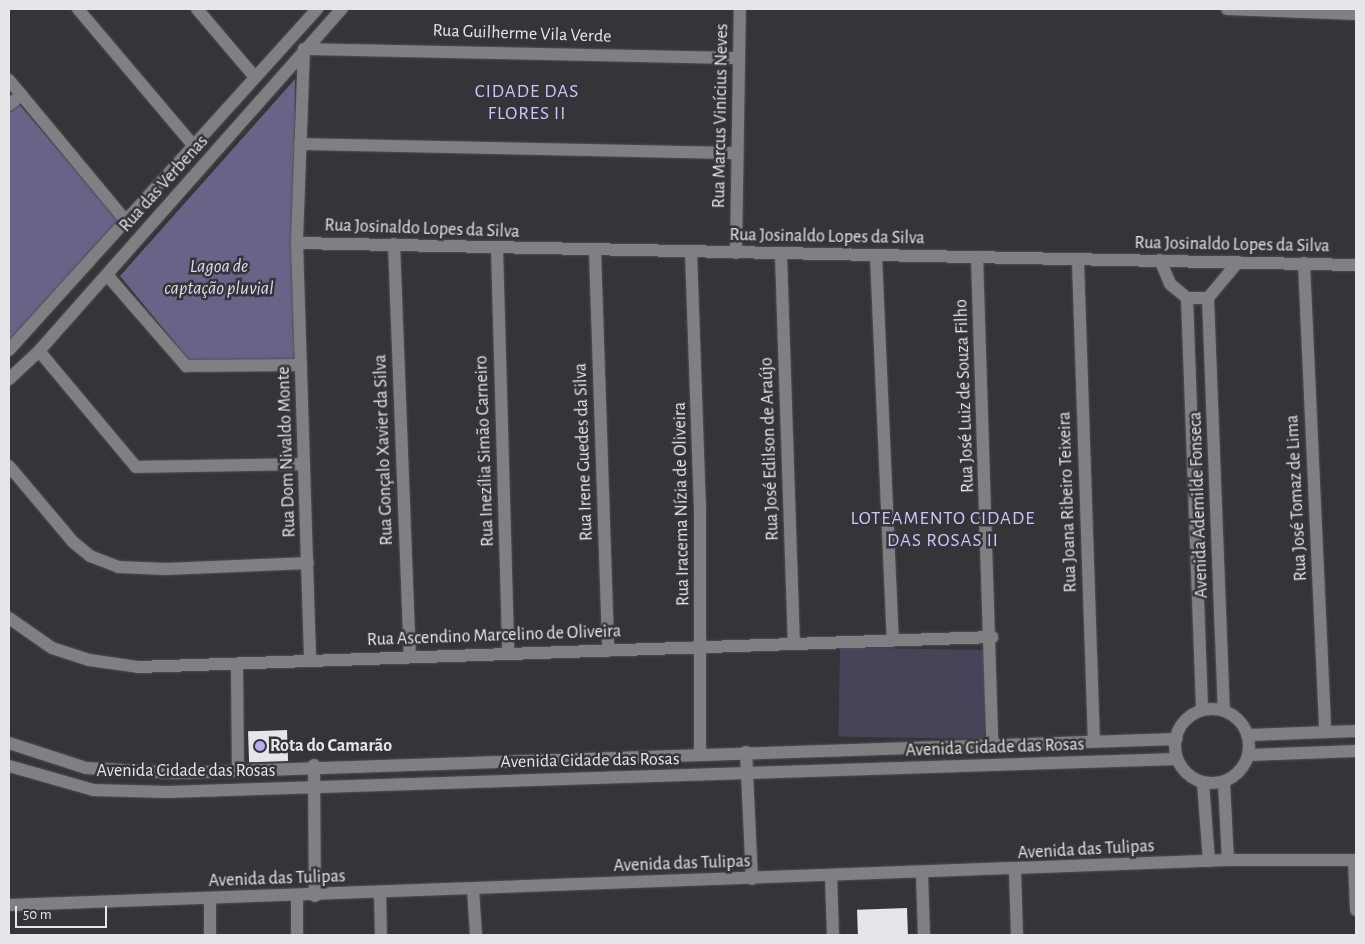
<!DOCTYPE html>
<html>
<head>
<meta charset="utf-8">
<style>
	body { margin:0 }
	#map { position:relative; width:1365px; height:944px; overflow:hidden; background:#353438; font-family:"Alegreya Sans",sans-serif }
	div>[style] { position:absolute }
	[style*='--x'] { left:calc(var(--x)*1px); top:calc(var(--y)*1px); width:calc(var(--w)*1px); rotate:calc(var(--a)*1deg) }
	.green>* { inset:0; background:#474459; transform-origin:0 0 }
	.water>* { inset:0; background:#696388 }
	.building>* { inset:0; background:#e6e5ea; transform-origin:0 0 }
	.roads { filter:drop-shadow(0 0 1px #515053) drop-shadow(0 0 1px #515053) }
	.street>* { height:12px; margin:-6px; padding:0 6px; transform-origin:6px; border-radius:6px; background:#807f83 }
	.street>.ring { margin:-6px; padding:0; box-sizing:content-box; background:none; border:12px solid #807f83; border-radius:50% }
	.dots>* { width:14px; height:14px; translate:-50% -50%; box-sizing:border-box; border:2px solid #353438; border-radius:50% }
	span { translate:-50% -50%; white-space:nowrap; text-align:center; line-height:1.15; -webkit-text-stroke:5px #353438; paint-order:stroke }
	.street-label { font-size:18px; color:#e6e5e8 }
	.poi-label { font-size:18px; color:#e6e5e8; font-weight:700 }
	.left { translate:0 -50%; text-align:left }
	.neighbourhood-label { font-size:19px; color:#cdc4fd; letter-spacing:1px }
	.water-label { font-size:19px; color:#dedaf4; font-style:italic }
	.frame { position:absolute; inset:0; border:10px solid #e6e5e8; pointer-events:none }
	.scale { position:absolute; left:15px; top:906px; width:92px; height:22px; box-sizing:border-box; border:2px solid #e6e5e8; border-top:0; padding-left:6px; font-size:15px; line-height:18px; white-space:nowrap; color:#e6e5e8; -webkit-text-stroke:4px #353438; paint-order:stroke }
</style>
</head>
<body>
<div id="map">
	<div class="green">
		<div style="left:986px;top:650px;width:89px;height:146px;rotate:91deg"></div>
	</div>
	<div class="water">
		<div style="clip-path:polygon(295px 79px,294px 359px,190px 361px,120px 276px)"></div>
		<div style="clip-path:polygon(19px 104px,118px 220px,9px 342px,9px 113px)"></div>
	</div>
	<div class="building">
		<div style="left:287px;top:730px;width:31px;height:39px;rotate:88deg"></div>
		<div style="left:907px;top:908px;width:27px;height:50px;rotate:88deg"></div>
	</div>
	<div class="roads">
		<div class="street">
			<div style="--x:78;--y:9;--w:178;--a:49.8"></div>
			<div style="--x:197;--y:9;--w:88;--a:49.6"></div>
			<div style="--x:1227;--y:9;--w:129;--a:2.2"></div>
			<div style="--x:304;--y:49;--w:194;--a:92.1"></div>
			<div style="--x:297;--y:243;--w:417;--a:88.2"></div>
			<div style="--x:304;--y:49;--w:435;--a:1.2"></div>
			<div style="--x:9;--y:80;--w:183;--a:50.3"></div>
			<div style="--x:9;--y:105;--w:16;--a:-40"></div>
			<div style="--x:300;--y:144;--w:437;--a:1.2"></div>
			<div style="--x:297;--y:243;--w:1059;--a:1.19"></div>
			<div style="--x:394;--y:244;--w:411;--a:87.8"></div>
			<div style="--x:497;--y:248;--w:405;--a:88.4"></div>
			<div style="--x:595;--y:251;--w:400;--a:88.1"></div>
			<div style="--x:691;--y:252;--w:254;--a:88"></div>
			<div style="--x:700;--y:506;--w:248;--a:90"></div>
			<div style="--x:736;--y:253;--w:244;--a:-89.1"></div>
			<div style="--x:781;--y:255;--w:387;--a:88.1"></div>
			<div style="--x:876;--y:256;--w:385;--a:87.5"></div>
			<div style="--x:977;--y:257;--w:487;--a:88.2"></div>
			<div style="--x:1160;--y:260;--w:26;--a:67"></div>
			<div style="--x:1170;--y:284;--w:22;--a:39"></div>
			<div style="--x:1187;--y:298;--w:21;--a:0"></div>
			<div style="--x:1208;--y:298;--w:47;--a:-50.2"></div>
			<div style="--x:1078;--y:261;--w:480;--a:88.1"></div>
			<div style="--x:1304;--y:263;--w:468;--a:87.4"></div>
			<div style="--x:107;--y:275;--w:121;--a:49"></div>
			<div style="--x:186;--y:366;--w:115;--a:-0.5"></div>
			<div style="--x:1187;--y:298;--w:411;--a:87.9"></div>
			<div style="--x:1208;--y:298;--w:412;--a:87.8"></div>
			<div style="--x:9;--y:350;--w:460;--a:-47.9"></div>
			<div style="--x:39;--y:351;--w:151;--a:50.1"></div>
			<div style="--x:136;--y:467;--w:168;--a:-1"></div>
			<div style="--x:9;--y:379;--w:41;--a:-43"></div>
			<div style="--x:39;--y:351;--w:457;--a:-48.5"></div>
			<div style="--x:9;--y:466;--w:99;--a:49.9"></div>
			<div style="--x:73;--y:542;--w:22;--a:39"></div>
			<div style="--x:90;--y:556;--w:30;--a:21"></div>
			<div style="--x:118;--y:567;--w:48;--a:2.4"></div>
			<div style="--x:166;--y:569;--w:142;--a:-2.4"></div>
			<div style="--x:9;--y:618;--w:52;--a:34.9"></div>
			<div style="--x:52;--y:648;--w:39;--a:18"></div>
			<div style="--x:89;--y:660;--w:49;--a:8.1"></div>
			<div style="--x:138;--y:667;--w:855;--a:-2.01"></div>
			<div style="--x:237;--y:664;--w:106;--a:89.5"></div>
			<div class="ring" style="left:1175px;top:709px;width:62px;height:62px"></div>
			<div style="--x:1249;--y:735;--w:107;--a:-2.1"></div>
			<div style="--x:9;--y:743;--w:81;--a:18"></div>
			<div style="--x:86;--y:768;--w:90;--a:3.2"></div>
			<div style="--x:176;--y:773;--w:1001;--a:-1.95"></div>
			<div style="--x:746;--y:752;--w:127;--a:87.3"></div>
			<div style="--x:1249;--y:755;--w:107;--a:-2.1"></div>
			<div style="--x:314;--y:765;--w:131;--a:89.6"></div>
			<div style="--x:9;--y:766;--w:87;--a:15.9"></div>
			<div style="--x:93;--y:790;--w:74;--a:1.5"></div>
			<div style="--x:167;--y:792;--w:1011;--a:-1.87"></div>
			<div style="--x:1224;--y:782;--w:78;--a:87.1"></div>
			<div style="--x:1203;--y:783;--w:78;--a:85.6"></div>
			<div style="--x:1354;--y:860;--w:50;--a:87.7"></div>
			<div style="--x:1015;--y:871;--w:64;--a:88.2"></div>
			<div style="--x:922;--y:874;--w:61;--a:88.1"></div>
			<div style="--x:831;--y:877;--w:58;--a:88"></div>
			<div style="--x:473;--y:889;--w:46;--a:86.3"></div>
			<div style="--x:380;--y:892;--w:43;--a:88.7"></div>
			<div style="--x:210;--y:899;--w:36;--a:90"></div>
			<div style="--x:9;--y:905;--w:1220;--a:-2.11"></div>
			<div style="--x:1228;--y:860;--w:128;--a:0"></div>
			<div style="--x:297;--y:935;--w:38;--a:-90"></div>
		</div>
	</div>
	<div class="dots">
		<div style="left:260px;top:746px;background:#b9abf7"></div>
	</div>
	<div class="street-label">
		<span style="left:522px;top:34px;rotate:2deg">Rua Guilherme Vila Verde</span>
		<span style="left:721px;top:116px;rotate:-89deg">Rua Marcus Vinícius Neves</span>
		<span style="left:164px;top:184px;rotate:-48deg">Rua das Verbenas</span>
		<span style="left:422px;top:229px;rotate:2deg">Rua Josinaldo Lopes da Silva</span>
		<span style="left:827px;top:237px;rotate:1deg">Rua Josinaldo Lopes da Silva</span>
		<span style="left:1232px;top:245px;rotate:1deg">Rua Josinaldo Lopes da Silva</span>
		<span style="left:965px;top:396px;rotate:-92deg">Rua José Luiz de Souza Filho</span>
		<span style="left:770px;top:449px;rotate:-92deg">Rua José Edilson de Araújo</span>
		<span style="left:384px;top:450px;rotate:-92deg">Rua Gonçalo Xavier da Silva</span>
		<span style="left:485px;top:451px;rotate:-92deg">Rua Inezília Simão Carneiro</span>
		<span style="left:287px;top:452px;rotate:-92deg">Rua Dom Nivaldo Monte</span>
		<span style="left:584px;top:452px;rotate:-92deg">Rua Irene Guedes da Silva</span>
		<span style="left:1297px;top:498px;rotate:-93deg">Rua José Tomaz de Lima</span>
		<span style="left:1068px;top:502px;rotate:-92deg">Rua Joana Ribeiro Teixeira</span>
		<span style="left:682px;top:504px;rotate:-91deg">Rua Iracema Nízia de Oliveira</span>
		<span style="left:1199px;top:505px;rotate:-92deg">Avenida Ademilde Fonseca</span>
		<span style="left:494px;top:636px;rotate:-2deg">Rua Ascendino Marcelino de Oliveira</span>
		<span style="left:995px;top:748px;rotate:-2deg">Avenida Cidade das Rosas</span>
		<span style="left:590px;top:761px;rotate:-1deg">Avenida Cidade das Rosas</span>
		<span style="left:186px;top:771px">Avenida Cidade das Rosas</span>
		<span style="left:1086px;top:850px;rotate:-3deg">Avenida das Tulipas</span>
		<span style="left:682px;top:864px;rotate:-2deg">Avenida das Tulipas</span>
		<span style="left:277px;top:879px;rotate:-2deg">Avenida das Tulipas</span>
	</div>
	<div class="poi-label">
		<span class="left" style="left:270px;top:746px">Rota do Camarão</span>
	</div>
	<div class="neighbourhood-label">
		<span style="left:527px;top:103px">CIDADE DAS<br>FLORES II</span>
		<span style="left:943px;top:530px">LOTEAMENTO CIDADE<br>DAS ROSAS II</span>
	</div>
	<div class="water-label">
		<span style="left:219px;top:278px">Lagoa de<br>captação pluvial</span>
	</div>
	<div class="frame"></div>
	<div class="scale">50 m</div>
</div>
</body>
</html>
